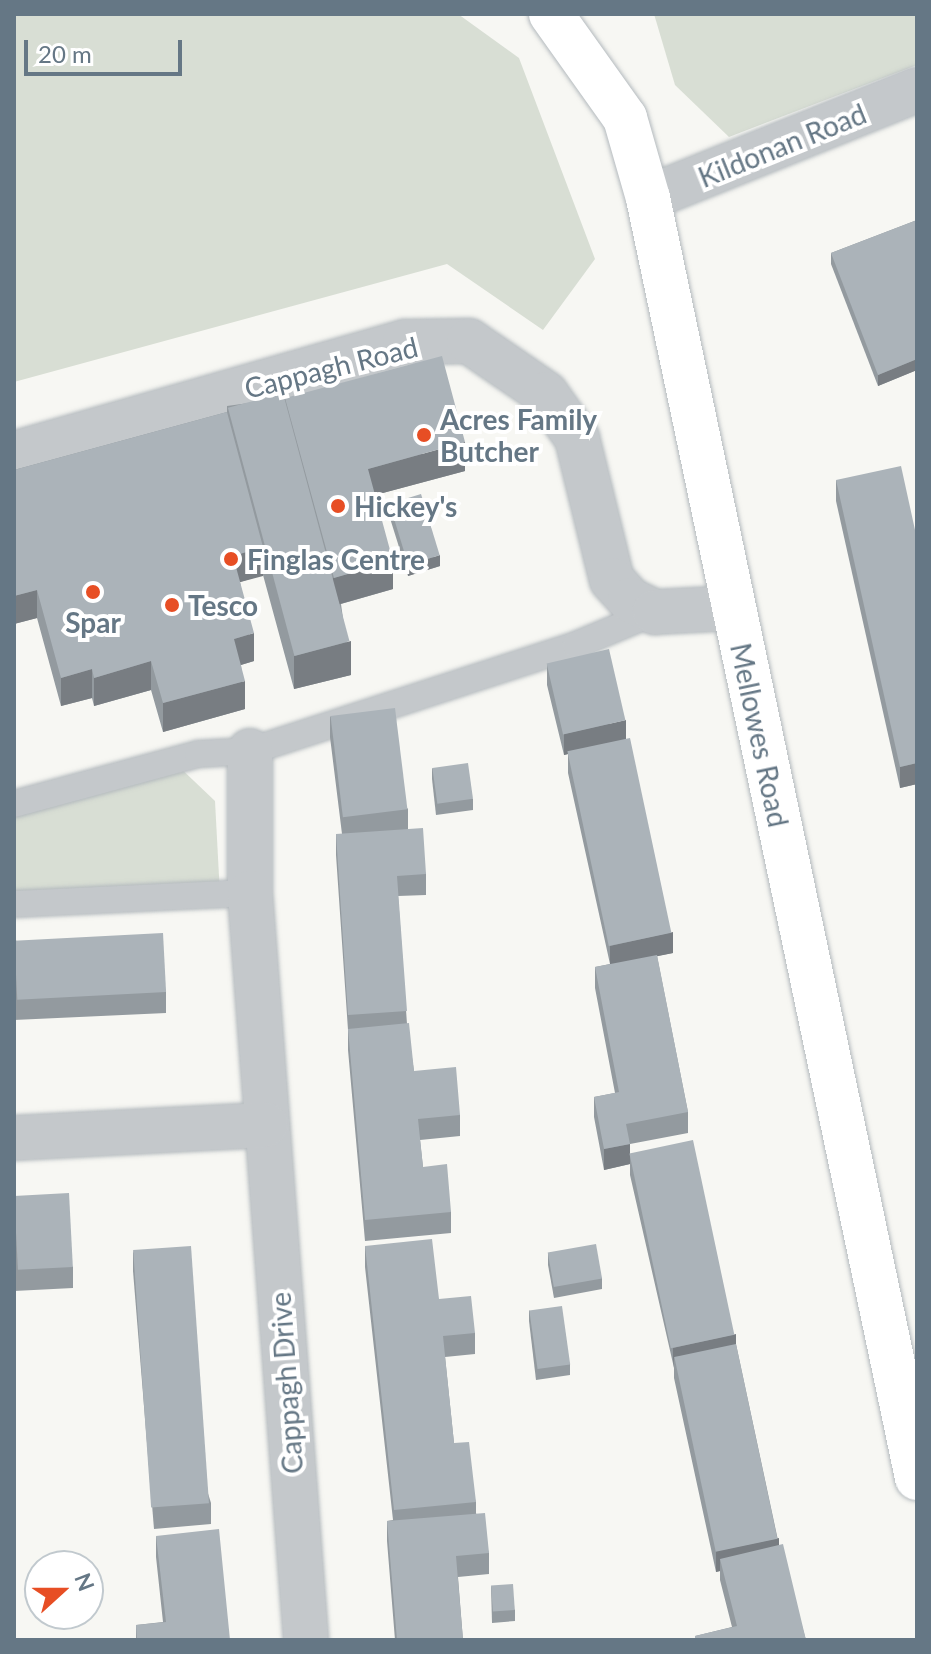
<!DOCTYPE html>
<html>
<head>
<meta charset="utf-8">
<style>
	body { margin:0 }
	#map { position:relative; width:931px; height:1654px; overflow:hidden; background:#f7f7f3; font-family:Lato,sans-serif }
	div>[style] { position:absolute }
	[style*='--x'] { left:calc(var(--x)*1px); top:calc(var(--y)*1px); width:calc(var(--w)*1px); rotate:calc(var(--a)*1deg) }
	.green>* { inset:0; background:#d8ded4 }
	.roads { filter:drop-shadow(0 0 2px #b4babe) drop-shadow(0 0 2px #b4babe) }
	.service>* { height:26px; margin:-13px; padding:0 13px; transform-origin:13px; border-radius:13px; background:#c4c8cb }
	.minor>* { height:44px; margin:-22px; padding:0 22px; transform-origin:22px; border-radius:22px; background:#c4c8cb }
	.secondary>* { height:44px; margin:-22px; padding:0 22px; transform-origin:22px; border-radius:22px; background:#fff }
	.wall>* { inset:0; background:#939a9f }
	.shaded-wall>* { inset:0; background:#787d82 }
	.building>* { inset:0; background:#abb3b9; transform-origin:0 0 }
	.dots>* { width:22px; height:22px; translate:-50% -50%; box-sizing:border-box; border:4px solid #fff; border-radius:50% }
	span { translate:-50% -50%; white-space:nowrap; text-align:center; line-height:1.15; -webkit-text-stroke:8px #fff; paint-order:stroke }
	.street-label { font-size:28px; color:#657785 }
	.poi-label { font-size:28px; color:#657785; font-weight:700 }
	.left { translate:0 -50%; text-align:left }
	.frame { position:absolute; inset:0; border:16px solid #657785; pointer-events:none }
	.north { position:absolute; left:24px; top:1550px; width:80px; height:80px; box-sizing:border-box; background:#fff; border:2px solid #c1c9ce; border-radius:50%; rotate:69deg; font-size:22px; font-weight:700; line-height:32px; text-align:center; color:#657785 }
	.north::after { content:''; display:block; margin:auto; width:28px; height:36px; background:#e74e24; clip-path:polygon(50% 0,100% 100%,50% 72%,0 100%) }
	.scale { position:absolute; left:24px; top:40px; width:158px; height:36px; box-sizing:border-box; border:4px solid #657785; border-top:0; padding-left:10px; font-size:24px; line-height:28px; white-space:nowrap; color:#657785; -webkit-text-stroke:6px #fff; paint-order:stroke }
</style>
</head>
<body>
<div id="map">
	<div class="green">
		<div style="clip-path:polygon(14px 14px,458px 14px,519px 58px,595px 259px,543px 330px,447px 264px,14px 382px)"></div>
		<div style="clip-path:polygon(654px 14px,917px 14px,917px 65px,729px 137px,675px 85px)"></div>
		<div style="clip-path:polygon(173px 761px,215px 801px,220px 895px,14px 905px,14px 812px)"></div>
	</div>
	<div class="roads">
		<div class="service">
			<div style="--x:14;--y:804;--w:191;--a:-15.2"></div>
			<div style="--x:198;--y:754;--w:52;--a:-3.3"></div>
			<div style="--x:250;--y:751;--w:343;--a:-18"></div>
			<div style="--x:576;--y:645;--w:86;--a:-22.7"></div>
			<div style="--x:14;--y:904;--w:236;--a:-2.7"></div>
		</div>
		<div class="minor">
			<div style="--x:648;--y:198;--w:290;--a:-21.9"></div>
			<div style="--x:14;--y:454;--w:407;--a:-16"></div>
			<div style="--x:405;--y:342;--w:64;--a:-0.9"></div>
			<div style="--x:469;--y:341;--w:93;--a:34.5"></div>
			<div style="--x:546;--y:394;--w:54;--a:54.8"></div>
			<div style="--x:577;--y:438;--w:146;--a:76.2"></div>
			<div style="--x:612;--y:580;--w:27;--a:48"></div>
			<div style="--x:630;--y:600;--w:28;--a:26"></div>
			<div style="--x:655;--y:612;--w:79;--a:-2.9"></div>
			<div style="--x:250;--y:751;--w:142;--a:90"></div>
			<div style="--x:250;--y:893;--w:749;--a:85.71"></div>
			<div style="--x:14;--y:1138;--w:252;--a:-3"></div>
		</div>
		<div class="secondary">
			<div style="--x:551;--y:14;--w:128;--a:54.6"></div>
			<div style="--x:625;--y:118;--w:83;--a:74"></div>
			<div style="--x:648;--y:198;--w:1308;--a:78.13"></div>
		</div>
	</div>
	<div class="wall">
		<div style="clip-path:polygon(917px 220px,917px 370px,878px 386px,831px 264px,831px 253px)"></div>
		<div style="clip-path:polygon(285px 398px,465px 471px,375px 495px,393px 589px,341px 604px,351px 675px,294px 689px,263px 575px,240px 582px,254px 661px,241px 665px,245px 709px,163px 732px,151px 690px,94px 706px,92px 698px,61px 706px,37px 618px,14px 624px,14px 470px,227px 412px,227px 406px)"></div>
		<div style="clip-path:polygon(836px 480px,917px 539px,917px 784px,900px 788px,836px 501px)"></div>
		<div style="clip-path:polygon(389px 503px,440px 566px,408px 576px,389px 515px)"></div>
		<div style="clip-path:polygon(547px 664px,626px 739px,673px 953px,657px 956px,688px 1112px,688px 1133px,630px 1144px,630px 1164px,604px 1170px,594px 1117px,594px 1097px,615px 1093px,595px 988px,595px 967px,610px 964px,568px 773px,568px 754px,564px 755px,547px 685px)"></div>
		<div style="clip-path:polygon(330px 716px,408px 809px,408px 829px,426px 874px,426px 895px,398px 896px,407px 1024px,414px 1071px,460px 1115px,460px 1136px,420px 1140px,423px 1167px,451px 1212px,451px 1233px,365px 1241px,348px 1050px,348px 1030px,336px 855px,336px 834px,342px 834px,330px 737px)"></div>
		<div style="clip-path:polygon(432px 768px,473px 799px,473px 810px,436px 815px,432px 779px)"></div>
		<div style="clip-path:polygon(14px 940px,166px 992px,166px 1013px,14px 1020px)"></div>
		<div style="clip-path:polygon(630px 1154px,736px 1344px,779px 1545px,806px 1640px,695px 1640px,695px 1636px,732px 1627px,720px 1580px,720px 1571px,716px 1572px,674px 1378px,674px 1368px,630px 1175px)"></div>
		<div style="clip-path:polygon(14px 1196px,73px 1267px,73px 1288px,14px 1291px)"></div>
		<div style="clip-path:polygon(365px 1246px,439px 1299px,475px 1333px,475px 1354px,445px 1357px,454px 1443px,476px 1502px,476px 1513px,489px 1553px,489px 1574px,458px 1577px,463px 1640px,395px 1640px,387px 1541px,387px 1521px,393px 1520px,365px 1267px)"></div>
		<div style="clip-path:polygon(133px 1250px,211px 1503px,211px 1524px,154px 1529px,133px 1271px)"></div>
		<div style="clip-path:polygon(548px 1253px,602px 1278px,602px 1289px,554px 1298px,548px 1265px)"></div>
		<div style="clip-path:polygon(529px 1310px,570px 1364px,570px 1375px,536px 1380px,529px 1321px)"></div>
		<div style="clip-path:polygon(156px 1536px,230px 1640px,136px 1640px,136px 1625px,163px 1622px,156px 1557px)"></div>
		<div style="clip-path:polygon(491px 1586px,515px 1610px,515px 1621px,492px 1623px)"></div>
	</div>
	<div class="shaded-wall">
		<div style="clip-path:polygon(917px 359px,917px 370px,878px 386px,878px 375px)"></div>
		<div style="clip-path:polygon(465px 442px,465px 471px,368px 497px,368px 469px)"></div>
		<div style="clip-path:polygon(263px 547px,263px 576px,233px 584px,233px 556px)"></div>
		<div style="clip-path:polygon(440px 555px,440px 566px,408px 576px,408px 565px)"></div>
		<div style="clip-path:polygon(393px 561px,393px 589px,333px 606px,333px 578px)"></div>
		<div style="clip-path:polygon(37px 590px,37px 618px,14px 624px,14px 596px)"></div>
		<div style="clip-path:polygon(254px 633px,254px 661px,234px 667px,234px 639px)"></div>
		<div style="clip-path:polygon(351px 641px,351px 675px,294px 689px,294px 656px)"></div>
		<div style="clip-path:polygon(151px 661px,151px 690px,94px 706px,94px 678px)"></div>
		<div style="clip-path:polygon(92px 669px,92px 698px,61px 706px,61px 678px)"></div>
		<div style="clip-path:polygon(245px 681px,245px 709px,163px 732px,163px 703px)"></div>
		<div style="clip-path:polygon(626px 720px,626px 740px,564px 755px,564px 734px)"></div>
		<div style="clip-path:polygon(917px 763px,917px 784px,900px 788px,900px 767px)"></div>
		<div style="clip-path:polygon(673px 932px,673px 953px,610px 966px,610px 946px)"></div>
		<div style="clip-path:polygon(630px 1144px,630px 1164px,604px 1170px,604px 1149px)"></div>
		<div style="clip-path:polygon(736px 1334px,736px 1354px,674px 1357px,673px 1368px,673px 1348px)"></div>
		<div style="clip-path:polygon(779px 1538px,779px 1558px,720px 1559px,720px 1571px,716px 1572px,716px 1551px)"></div>
	</div>
	<div class="building">
		<div style="clip-path:polygon(917px 220px,917px 359px,878px 375px,831px 253px)"></div>
		<div style="clip-path:polygon(442px 356px,465px 442px,368px 469px,393px 561px,334px 578px,285px 398px)"></div>
		<div style="left:283px;top:393px;width:257px;height:57px;rotate:75deg"></div>
		<div style="clip-path:polygon(227px 412px,263px 547px,233px 556px,254px 633px,234px 639px,245px 681px,163px 703px,151px 661px,94px 678px,92px 669px,61px 678px,37px 590px,14px 596px,14px 470px)"></div>
		<div style="clip-path:polygon(901px 466px,917px 539px,917px 763px,900px 767px,836px 480px)"></div>
		<div style="left:421px;top:494px;width:64px;height:33px;rotate:73deg"></div>
		<div style="left:609px;top:649px;width:73px;height:64px;rotate:77deg"></div>
		<div style="left:395px;top:708px;width:102px;height:65px;rotate:83deg"></div>
		<div style="left:630px;top:738px;width:199px;height:64px;rotate:78deg"></div>
		<div style="left:468px;top:763px;width:36px;height:36px;rotate:82deg"></div>
		<div style="clip-path:polygon(423px 828px,426px 874px,397px 876px,407px 1011px,348px 1015px,336px 834px)"></div>
		<div style="left:163px;top:933px;width:59px;height:149px;rotate:87deg"></div>
		<div style="clip-path:polygon(657px 955px,688px 1112px,626px 1124px,630px 1144px,604px 1149px,594px 1097px,619px 1092px,595px 967px)"></div>
		<div style="clip-path:polygon(409px 1023px,414px 1071px,456px 1067px,460px 1115px,418px 1119px,423px 1167px,447px 1164px,451px 1212px,365px 1220px,348px 1029px)"></div>
		<div style="left:693px;top:1140px;width:199px;height:65px;rotate:78deg"></div>
		<div style="left:69px;top:1193px;width:74px;height:55px;rotate:87deg"></div>
		<div style="clip-path:polygon(432px 1239px,439px 1299px,471px 1296px,475px 1333px,443px 1336px,454px 1443px,469px 1442px,476px 1502px,394px 1510px,365px 1246px)"></div>
		<div style="left:596px;top:1244px;width:35px;height:49px;rotate:80deg"></div>
		<div style="left:191px;top:1246px;width:258px;height:58px;rotate:86deg"></div>
		<div style="left:562px;top:1306px;width:59px;height:33px;rotate:82deg"></div>
		<div style="left:736px;top:1344px;width:199px;height:63px;rotate:78deg"></div>
		<div style="clip-path:polygon(485px 1513px,489px 1553px,456px 1556px,463px 1640px,397px 1640px,387px 1521px)"></div>
		<div style="clip-path:polygon(219px 1529px,230px 1640px,137px 1640px,136px 1625px,166px 1622px,156px 1536px)"></div>
		<div style="clip-path:polygon(783px 1544px,806px 1640px,695px 1640px,695px 1636px,737px 1626px,720px 1559px)"></div>
		<div style="left:513px;top:1584px;width:26px;height:22px;rotate:86deg"></div>
	</div>
	<div class="dots">
		<div style="left:424px;top:435px;background:#e74e24"></div>
		<div style="left:338px;top:506px;background:#e74e24"></div>
		<div style="left:231px;top:559px;background:#e74e24"></div>
		<div style="left:93px;top:592px;background:#e74e24"></div>
		<div style="left:172px;top:605px;background:#e74e24"></div>
	</div>
	<div class="street-label">
		<span style="left:782px;top:145px;rotate:-22deg">Kildonan Road</span>
		<span style="left:331px;top:367px;rotate:-14deg">Cappagh Road</span>
		<span style="left:760px;top:735px;rotate:78deg">Mellowes Road</span>
		<span style="left:286px;top:1383px;rotate:-94deg">Cappagh Drive</span>
	</div>
	<div class="poi-label">
		<span class="left" style="left:440px;top:435px">Acres Family<br>Butcher</span>
		<span class="left" style="left:354px;top:506px">Hickey's</span>
		<span class="left" style="left:247px;top:559px">Finglas Centre</span>
		<span class="left" style="left:188px;top:605px">Tesco</span>
		<span style="left:93px;top:622px">Spar</span>
	</div>
	<div class="frame"></div>
	<div class="north">N</div>
	<div class="scale">20 m</div>
</div>
</body>
</html>
